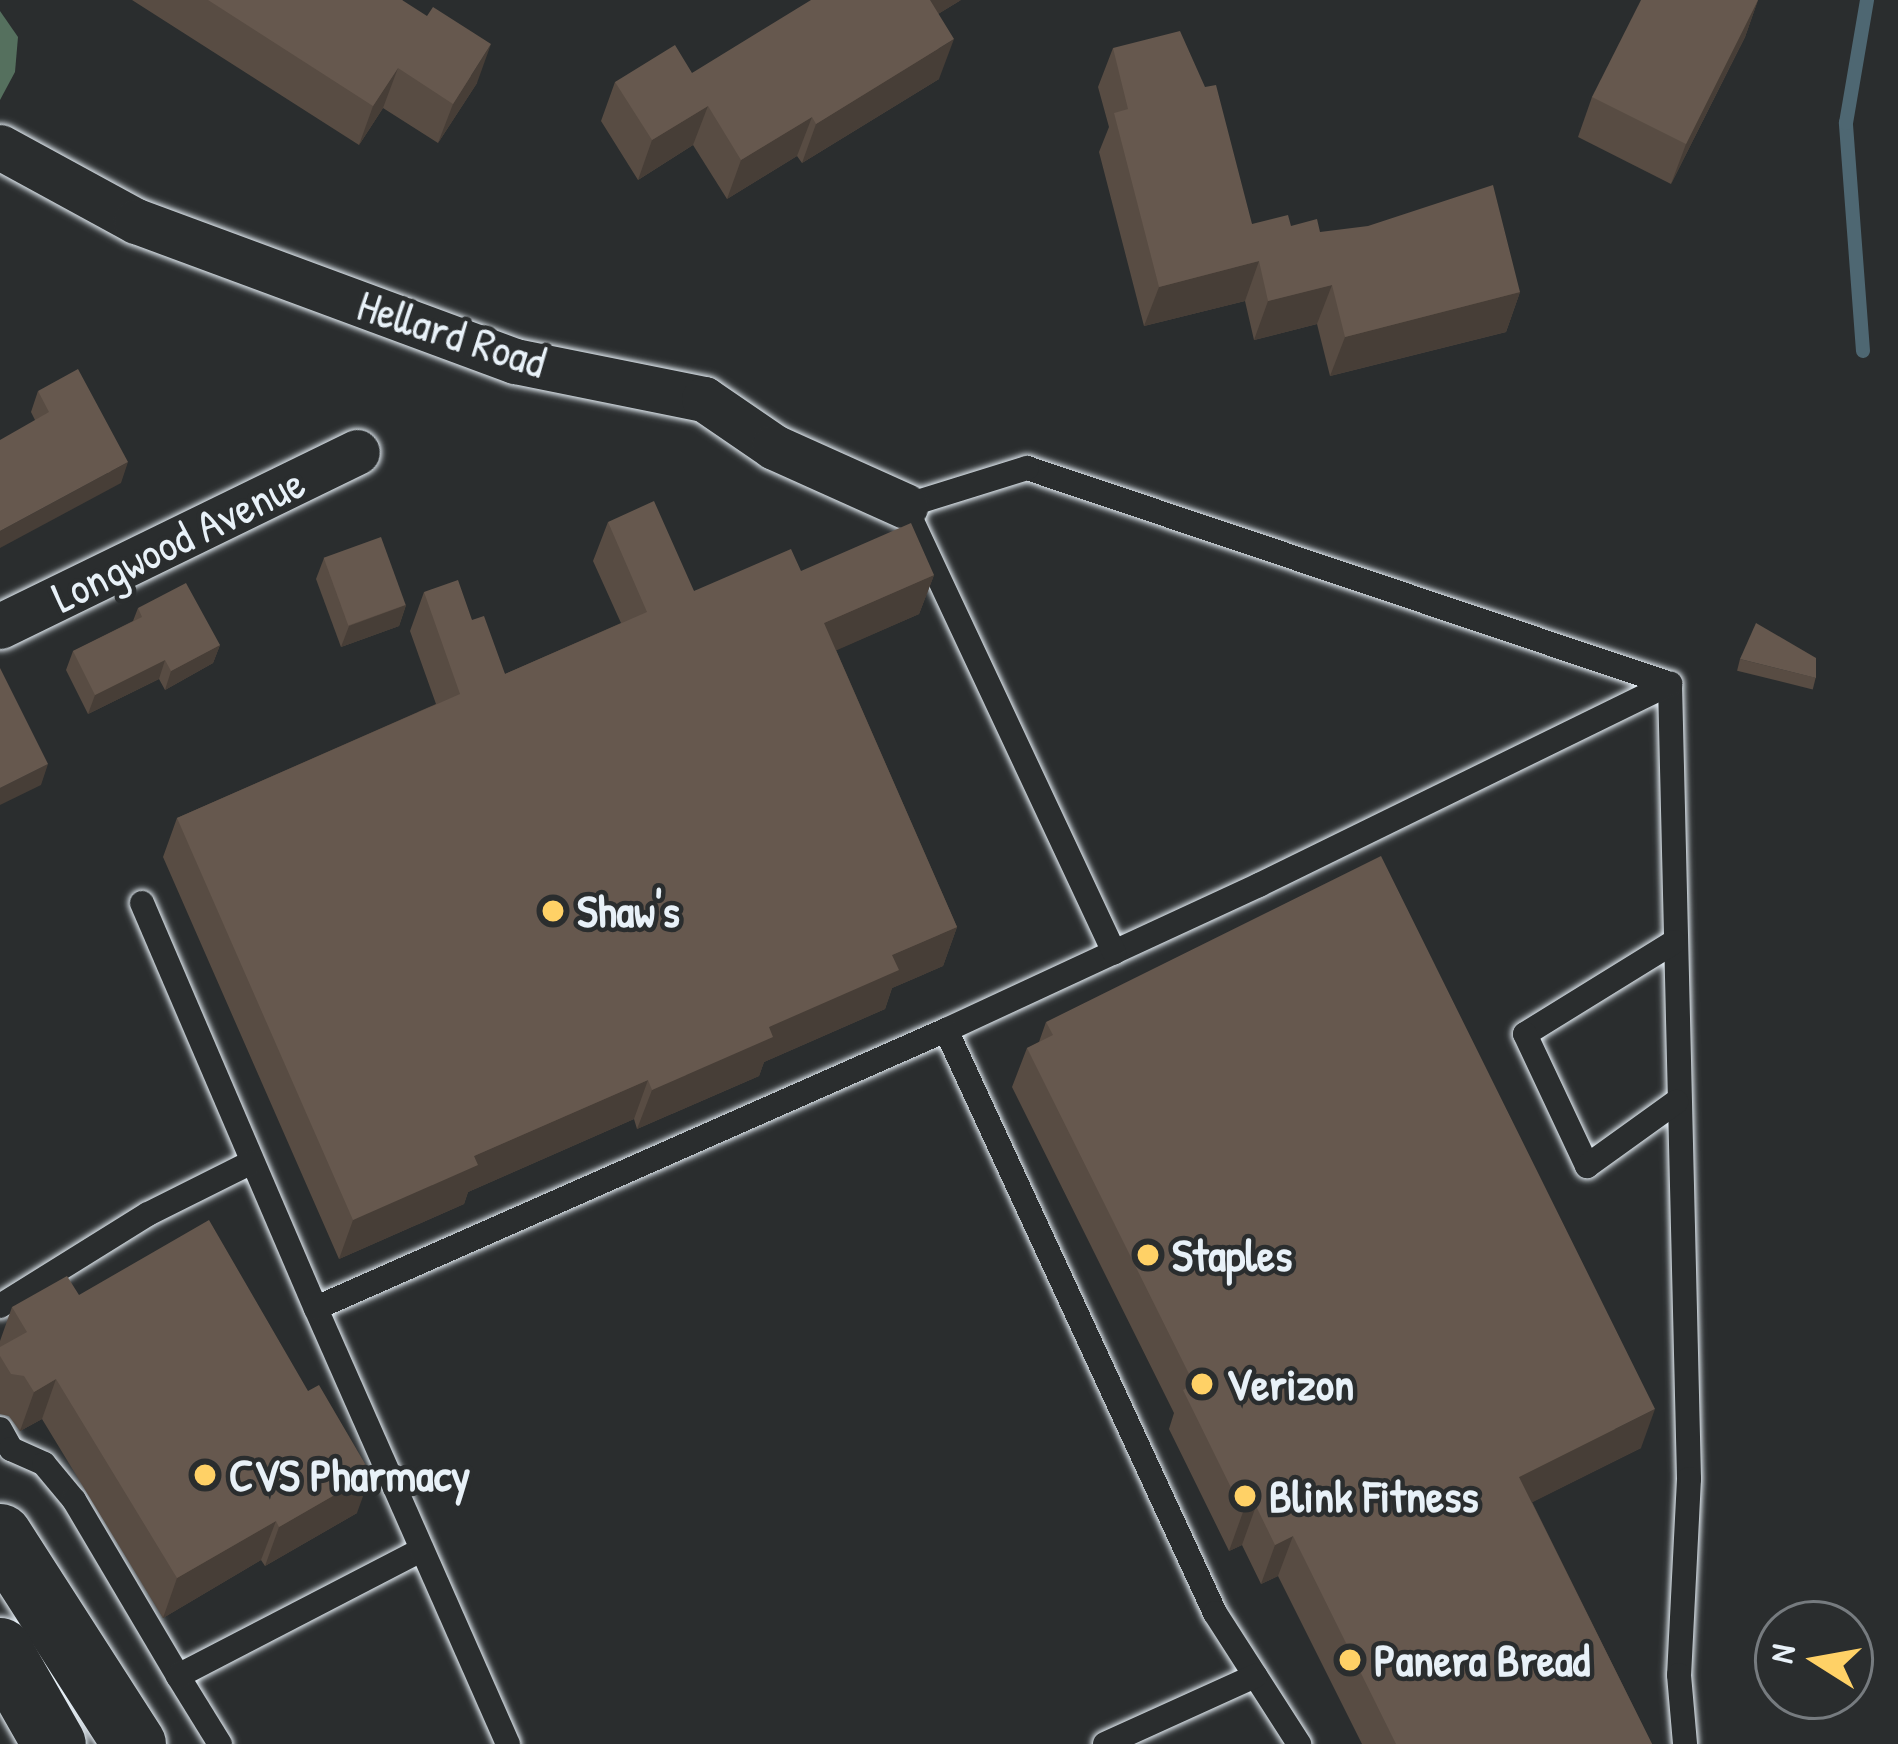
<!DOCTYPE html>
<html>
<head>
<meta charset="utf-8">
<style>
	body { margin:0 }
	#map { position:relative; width:1898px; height:1744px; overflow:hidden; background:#2a2d2e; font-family:"Patrick Hand",sans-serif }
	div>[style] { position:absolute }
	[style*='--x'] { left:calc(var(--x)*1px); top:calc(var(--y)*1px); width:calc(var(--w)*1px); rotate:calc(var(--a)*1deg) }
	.green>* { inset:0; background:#55705e }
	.stream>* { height:14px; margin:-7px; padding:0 7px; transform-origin:7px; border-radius:7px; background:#4e6772 }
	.roads { filter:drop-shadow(0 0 3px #e8f1f8) drop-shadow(0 0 3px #e8f1f8) }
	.service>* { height:24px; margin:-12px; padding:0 12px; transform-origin:12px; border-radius:12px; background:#2a2d2e }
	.minor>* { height:45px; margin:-22.5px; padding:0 22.5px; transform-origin:22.5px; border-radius:22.5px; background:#2a2d2e }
	.secondary>* { height:63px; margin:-31.5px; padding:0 31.5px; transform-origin:31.5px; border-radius:31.5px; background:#2a2d2e }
	.wall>* { inset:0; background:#584c43; transform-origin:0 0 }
	.shaded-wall>* { inset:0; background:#473e37 }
	.building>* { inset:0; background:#66584e; transform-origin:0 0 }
	.dots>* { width:33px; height:33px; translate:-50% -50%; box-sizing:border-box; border:6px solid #2a2d2e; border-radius:50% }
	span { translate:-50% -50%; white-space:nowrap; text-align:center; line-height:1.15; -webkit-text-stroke:9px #2a2d2e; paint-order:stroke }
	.street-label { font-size:45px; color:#e8f1f8 }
	.poi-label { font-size:45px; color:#e8f1f8; font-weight:700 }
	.left { translate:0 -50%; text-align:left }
	.north { position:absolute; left:1754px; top:1600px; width:120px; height:120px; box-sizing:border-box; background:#2a2d2e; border:3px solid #767b7f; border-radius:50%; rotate:281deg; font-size:33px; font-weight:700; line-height:48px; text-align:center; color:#e8f1f8 }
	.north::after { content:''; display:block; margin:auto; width:42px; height:54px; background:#ffd166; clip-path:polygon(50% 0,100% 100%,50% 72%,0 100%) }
</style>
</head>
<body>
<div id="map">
	<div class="green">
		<div style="clip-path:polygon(0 11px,18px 37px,15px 72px,0 100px)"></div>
	</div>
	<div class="stream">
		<div style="--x:1863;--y:351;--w:229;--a:-94.3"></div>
		<div style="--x:1846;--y:123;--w:125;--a:-80.3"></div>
	</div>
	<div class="roads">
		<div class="service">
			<div style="--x:1670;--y:684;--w:795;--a:88.63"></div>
			<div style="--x:1689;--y:1479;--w:196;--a:92.9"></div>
			<div style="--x:1679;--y:1675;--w:69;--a:85"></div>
			<div style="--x:142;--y:903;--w:441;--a:66.8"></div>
			<div style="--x:1674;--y:942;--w:175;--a:148.3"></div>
			<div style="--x:1525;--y:1034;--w:146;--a:64.8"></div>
			<div style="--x:1587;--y:1166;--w:110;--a:-35.7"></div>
			<div style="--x:946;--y:1030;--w:185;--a:-24.9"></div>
			<div style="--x:1114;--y:952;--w:160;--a:-24.8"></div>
			<div style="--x:1259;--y:885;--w:458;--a:-26.1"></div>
			<div style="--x:1670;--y:684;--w:678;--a:-161.43"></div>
			<div style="--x:1027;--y:468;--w:128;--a:162.7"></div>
			<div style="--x:905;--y:506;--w:493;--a:64.9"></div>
			<div style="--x:0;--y:1306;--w:174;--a:-31.9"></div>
			<div style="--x:148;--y:1214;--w:116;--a:-26.6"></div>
			<div style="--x:0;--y:1429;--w:23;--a:61"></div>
			<div style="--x:11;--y:1449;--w:36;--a:24"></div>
			<div style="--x:44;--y:1464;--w:47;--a:50.2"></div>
			<div style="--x:74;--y:1500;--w:204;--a:59.4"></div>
			<div style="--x:220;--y:1744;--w:80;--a:-121.7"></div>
			<div style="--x:178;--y:1676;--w:274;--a:-27.4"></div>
			<div style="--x:508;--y:1744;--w:476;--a:-113.8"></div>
			<div style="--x:316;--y:1308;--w:689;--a:-23.81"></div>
			<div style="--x:946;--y:1030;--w:642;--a:65.23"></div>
			<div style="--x:1215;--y:1613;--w:156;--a:57.3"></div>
			<div style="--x:1105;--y:1744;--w:165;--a:-24.4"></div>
		</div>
		<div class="minor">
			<div style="--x:0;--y:147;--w:155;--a:28.6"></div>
			<div style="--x:136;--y:221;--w:404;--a:20.3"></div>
			<div style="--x:515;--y:361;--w:193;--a:11.4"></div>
			<div style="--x:704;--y:399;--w:85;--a:34.4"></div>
			<div style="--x:774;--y:447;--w:144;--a:24.2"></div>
			<div style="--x:0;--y:626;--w:397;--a:-26"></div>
		</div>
		<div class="secondary">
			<div style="--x:0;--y:1535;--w:248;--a:57.3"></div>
			<div style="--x:0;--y:1649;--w:109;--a:60.4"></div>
		</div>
	</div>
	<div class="wall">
		<div style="clip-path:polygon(132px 0,402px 0,477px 83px,438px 143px,383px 108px,359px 145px)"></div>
		<div style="clip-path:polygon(961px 0,938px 14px,939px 79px,802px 163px,797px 156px,727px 199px,693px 145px,638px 180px,601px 121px,615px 82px,692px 73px)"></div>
		<div style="clip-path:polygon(1758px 0,1745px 37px,1671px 184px,1578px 137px,1592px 97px)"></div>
		<div style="clip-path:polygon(1113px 48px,1252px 224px,1291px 226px,1320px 232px,1520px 292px,1506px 332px,1330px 376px,1317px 324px,1254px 340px,1245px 301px,1144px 326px,1099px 152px,1109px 127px,1098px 87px)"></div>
		<div style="clip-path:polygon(38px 391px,121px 483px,35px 420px,31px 412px)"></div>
		<div style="clip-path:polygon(608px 522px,694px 591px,801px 571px,934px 575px,919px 614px,836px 650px,957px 927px,943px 966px,892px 988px,885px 1009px,764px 1062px,759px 1076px,637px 1129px,634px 1119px,468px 1192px,464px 1204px,339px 1259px,163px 857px,177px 818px,436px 704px,410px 631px,424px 592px,472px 620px,505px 674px,621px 623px,593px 561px)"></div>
		<div style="clip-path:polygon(324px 558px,406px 605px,399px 626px,341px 647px,316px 579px)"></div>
		<div style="clip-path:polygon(138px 608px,220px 645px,213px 663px,165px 690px,159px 679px,88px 714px,66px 670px,73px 651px,133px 621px)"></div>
		<div style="left:1740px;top:659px;width:78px;height:12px;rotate:14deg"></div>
		<div style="clip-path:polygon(1046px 1022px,1641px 1448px,1532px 1502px,1652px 1744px,1362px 1744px,1278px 1576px,1261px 1584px,1242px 1545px,1229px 1551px,1169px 1429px,1174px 1413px,1012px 1087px,1027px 1048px,1039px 1042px)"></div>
		<div style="clip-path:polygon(79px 1295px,357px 1513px,265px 1566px,261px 1560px,163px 1618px,42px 1419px,20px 1431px,9px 1416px,0 1414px,0 1341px,12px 1307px)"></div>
	</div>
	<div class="shaded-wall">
		<div style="clip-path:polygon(922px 0,961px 0,910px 31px)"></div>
		<div style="clip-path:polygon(1758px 0,1745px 37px,1671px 184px,1686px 144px)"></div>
		<div style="clip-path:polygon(954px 39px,939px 79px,802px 163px,816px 124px)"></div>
		<div style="clip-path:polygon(491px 44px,477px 83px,438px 143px,453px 104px)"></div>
		<div style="clip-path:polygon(398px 68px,383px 108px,359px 145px,373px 106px)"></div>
		<div style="clip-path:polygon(708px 106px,693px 145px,638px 180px,652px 140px)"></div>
		<div style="clip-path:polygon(812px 117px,797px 156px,727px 199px,741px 160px)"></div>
		<div style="clip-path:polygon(1259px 261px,1245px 301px,1144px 326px,1159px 287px)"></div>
		<div style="clip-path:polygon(1332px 285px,1317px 324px,1254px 340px,1268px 301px)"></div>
		<div style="clip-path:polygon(1520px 292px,1506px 332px,1330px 376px,1345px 337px)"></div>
		<div style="clip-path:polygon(128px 462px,121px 483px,0 548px,0 531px)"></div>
		<div style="clip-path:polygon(934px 575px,919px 614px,810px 662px,824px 623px)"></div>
		<div style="clip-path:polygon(406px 605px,399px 626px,341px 647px,349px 626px)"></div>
		<div style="clip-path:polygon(220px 645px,213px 663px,165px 690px,171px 671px)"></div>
		<div style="clip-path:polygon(165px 660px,159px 679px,88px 714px,95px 695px)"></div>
		<div style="clip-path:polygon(48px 764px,41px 785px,0 805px,0 788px)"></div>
		<div style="clip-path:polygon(957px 927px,943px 966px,892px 988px,885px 1009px,764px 1062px,759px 1076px,637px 1129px,652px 1090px,769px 1027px,892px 955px)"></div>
		<div style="clip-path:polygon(648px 1080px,634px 1119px,468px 1192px,464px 1204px,339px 1259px,353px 1220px,474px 1156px)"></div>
		<div style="clip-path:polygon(56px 1379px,42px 1419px,20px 1431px,34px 1392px)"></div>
		<div style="clip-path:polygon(1655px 1409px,1641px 1448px,1505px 1516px,1519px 1477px)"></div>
		<div style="clip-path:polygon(371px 1474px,357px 1513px,265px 1566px,279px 1527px)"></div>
		<div style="clip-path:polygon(1256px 1506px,1242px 1545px,1229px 1551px,1243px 1512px)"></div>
		<div style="clip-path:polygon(276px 1521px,261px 1560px,163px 1618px,177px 1578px)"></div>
		<div style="clip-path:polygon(1293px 1536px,1278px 1576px,1261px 1584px,1275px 1545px)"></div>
	</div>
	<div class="building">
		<div style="clip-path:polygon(208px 0,402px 0,427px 16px,433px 7px,491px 44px,453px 104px,398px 68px,373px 106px)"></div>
		<div style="clip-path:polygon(811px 0,930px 0,954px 39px,816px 124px,812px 117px,741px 160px,708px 106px,652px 140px,615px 82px,675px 45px,692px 73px)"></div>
		<div style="clip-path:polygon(1641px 0,1758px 0,1686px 144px,1592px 97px)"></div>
		<div style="clip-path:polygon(1180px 31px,1205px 87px,1216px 85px,1252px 224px,1288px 215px,1291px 226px,1317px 219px,1320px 232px,1368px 226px,1493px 185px,1520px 292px,1345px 337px,1332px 285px,1268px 301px,1259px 261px,1159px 287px,1114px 113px,1128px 109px,1113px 48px)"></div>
		<div style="clip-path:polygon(78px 369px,128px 462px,0 531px,0 440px,49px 412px,38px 391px)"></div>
		<div style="clip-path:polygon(654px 501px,694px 591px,791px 549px,801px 571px,911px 523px,934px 575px,824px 623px,957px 927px,892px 955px,899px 970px,769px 1027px,773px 1037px,652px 1090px,648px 1080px,474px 1156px,478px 1165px,353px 1220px,177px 818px,460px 694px,424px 592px,458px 580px,472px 620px,484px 616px,505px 674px,647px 612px,608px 522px)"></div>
		<div style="left:381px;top:537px;width:72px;height:61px;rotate:70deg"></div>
		<div style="clip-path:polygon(186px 583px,220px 645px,171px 671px,165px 660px,95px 695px,73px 651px,142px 617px,138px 608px)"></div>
		<div style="clip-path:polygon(1756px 623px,1816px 658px,1816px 678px,1740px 659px)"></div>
		<div style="clip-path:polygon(0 668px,48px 764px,0 788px)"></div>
		<div style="clip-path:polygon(1381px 856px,1655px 1409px,1519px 1477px,1652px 1744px,1396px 1744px,1293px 1536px,1275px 1545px,1256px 1506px,1243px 1512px,1183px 1390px,1194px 1384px,1027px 1048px,1053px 1035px,1046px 1022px)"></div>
		<div style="clip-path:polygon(209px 1220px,308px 1391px,319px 1385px,371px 1474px,279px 1527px,276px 1521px,177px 1578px,56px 1379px,34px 1392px,24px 1376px,11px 1374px,0 1356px,0 1347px,27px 1332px,12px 1307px,67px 1276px,79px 1295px)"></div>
	</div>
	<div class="dots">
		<div style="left:553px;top:911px;background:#ffd166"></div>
		<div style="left:1148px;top:1255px;background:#ffd166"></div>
		<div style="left:1202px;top:1384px;background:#ffd166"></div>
		<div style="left:205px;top:1475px;background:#ffd166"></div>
		<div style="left:1245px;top:1496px;background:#ffd166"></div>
		<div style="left:1350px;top:1660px;background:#ffd166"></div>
	</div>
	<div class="street-label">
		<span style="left:452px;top:333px;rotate:18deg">Hellard Road</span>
		<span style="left:178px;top:539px;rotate:-26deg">Longwood Avenue</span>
	</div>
	<div class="poi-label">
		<span class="left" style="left:577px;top:911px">Shaw's</span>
		<span class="left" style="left:1172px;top:1255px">Staples</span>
		<span class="left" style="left:1226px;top:1384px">Verizon</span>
		<span class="left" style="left:229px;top:1475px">CVS Pharmacy</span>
		<span class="left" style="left:1269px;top:1496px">Blink Fitness</span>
		<span class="left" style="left:1374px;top:1660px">Panera Bread</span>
	</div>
	<div class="north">N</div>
</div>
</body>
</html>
